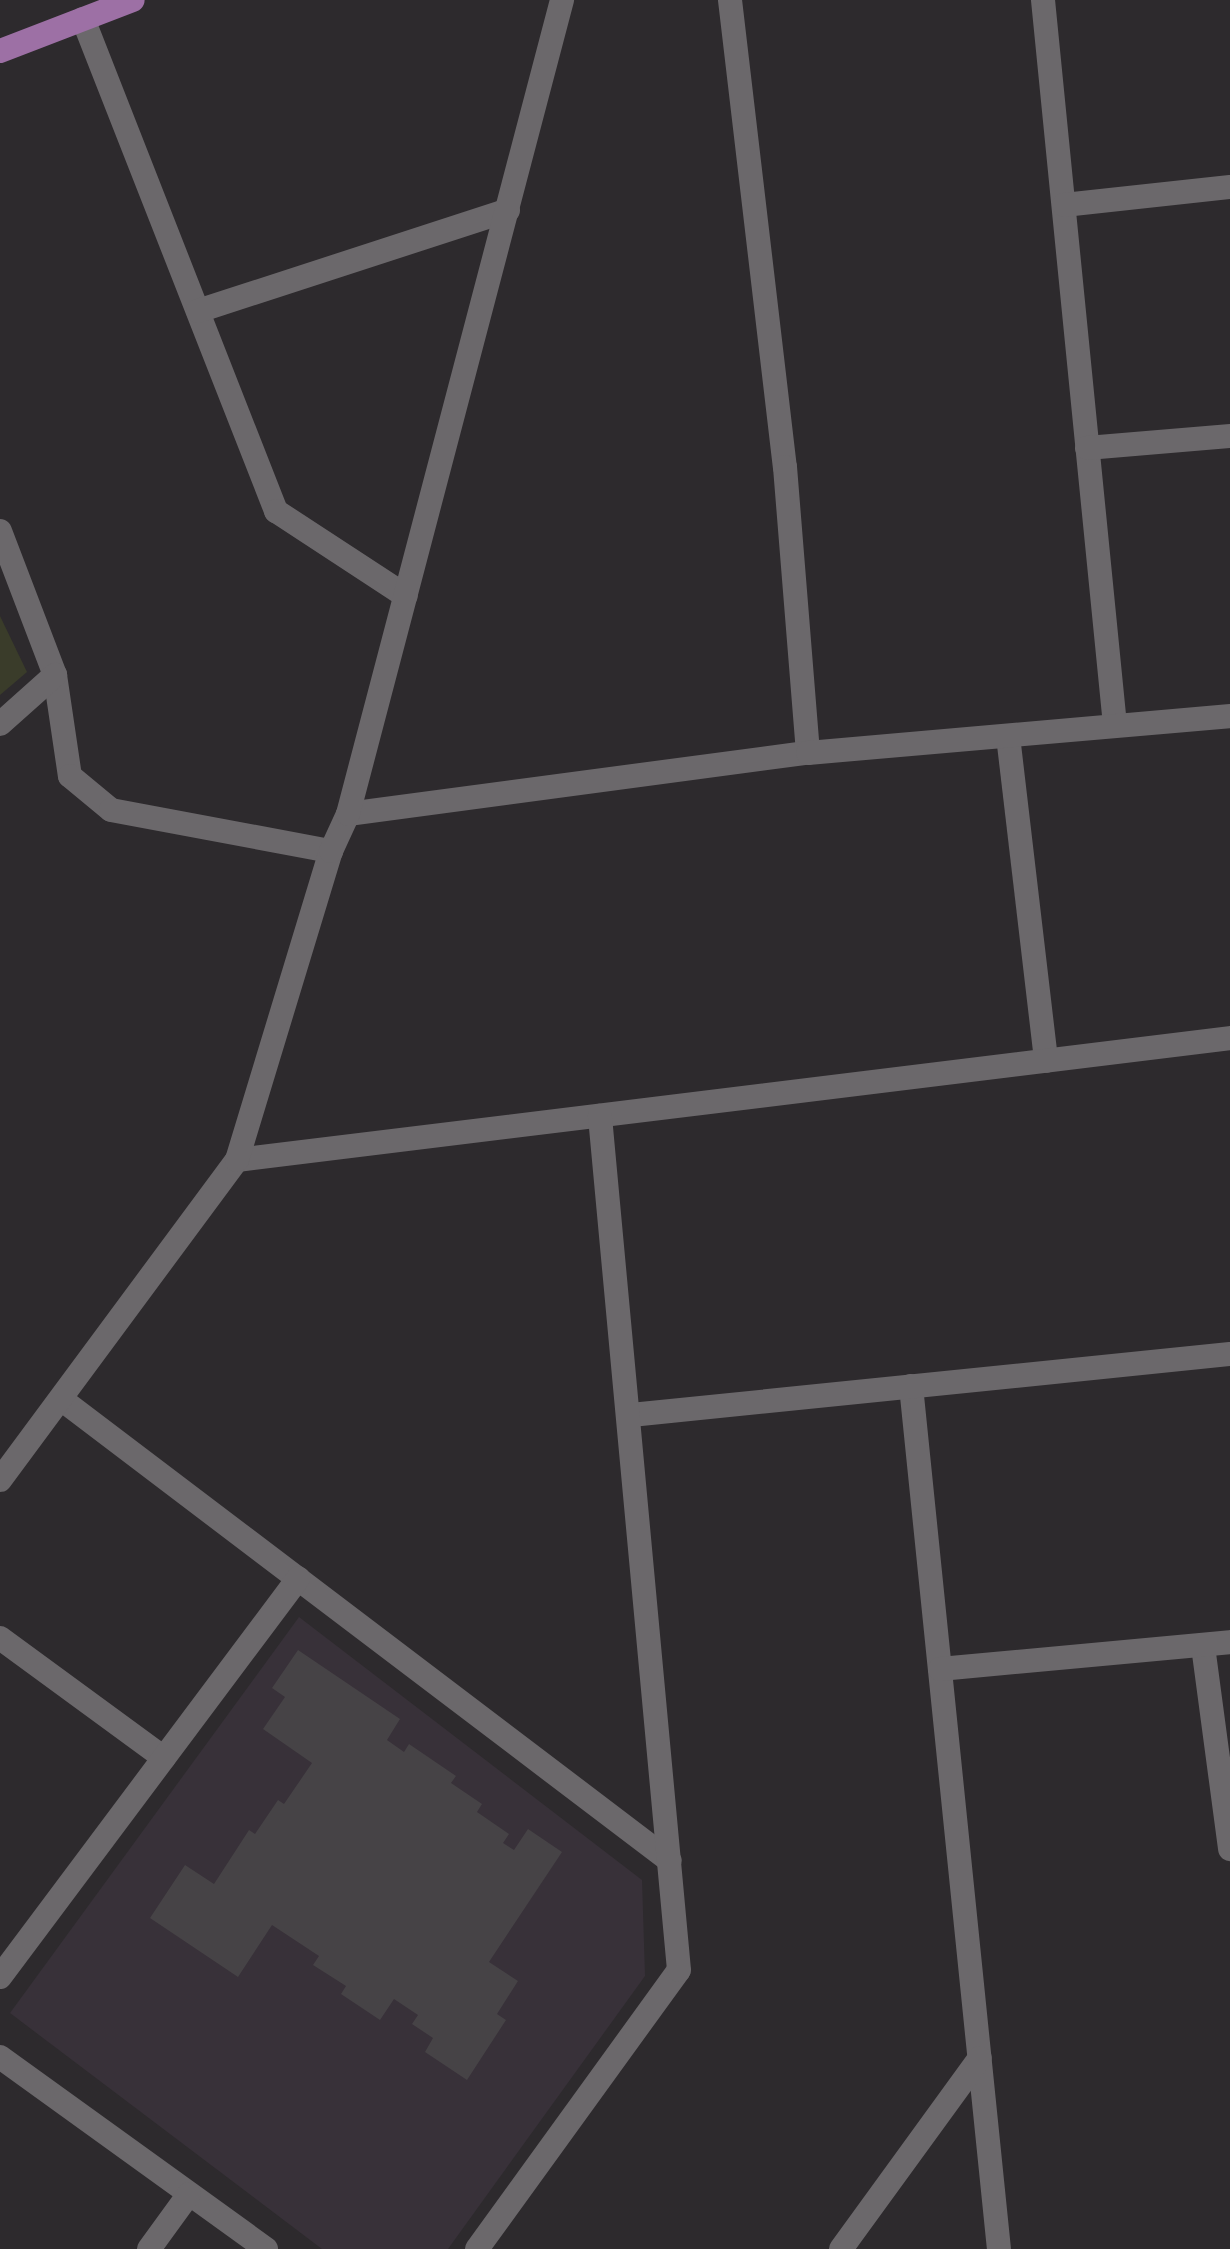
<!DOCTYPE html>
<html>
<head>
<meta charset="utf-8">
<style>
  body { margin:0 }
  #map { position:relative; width:1230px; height:2249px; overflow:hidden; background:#2d2a2d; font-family:"Asap Condensed",sans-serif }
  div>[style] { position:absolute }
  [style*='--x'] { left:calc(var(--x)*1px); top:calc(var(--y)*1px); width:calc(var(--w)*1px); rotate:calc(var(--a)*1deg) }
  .built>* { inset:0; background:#383139 }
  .green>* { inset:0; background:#3a3c2a }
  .building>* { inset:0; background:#464346 }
  .minor>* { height:24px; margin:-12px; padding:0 12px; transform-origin:12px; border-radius:12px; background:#6b686b }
  .major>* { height:24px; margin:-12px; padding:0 12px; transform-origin:12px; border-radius:12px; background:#9d70a5 }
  span { translate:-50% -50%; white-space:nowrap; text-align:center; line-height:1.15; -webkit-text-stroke:7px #2d2a2d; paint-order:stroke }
</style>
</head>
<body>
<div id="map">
  <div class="built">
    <i style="clip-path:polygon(299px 1617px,642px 1880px,645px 1976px,448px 2249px,322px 2249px,10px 2013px)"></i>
  </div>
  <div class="green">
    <i style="clip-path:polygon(0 616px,27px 672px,0 695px)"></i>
  </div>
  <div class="building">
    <i style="clip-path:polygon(298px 1650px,400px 1719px,387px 1740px,404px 1752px,409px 1744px,456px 1776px,451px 1783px,482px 1804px,477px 1812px,509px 1834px,503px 1843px,514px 1850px,528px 1829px,562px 1852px,489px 1962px,518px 1981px,497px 2014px,506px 2020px,467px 2080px,425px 2052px,433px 2038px,412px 2024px,418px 2015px,394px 1999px,380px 2020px,341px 1994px,346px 1986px,313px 1965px,319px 1956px,272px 1925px,238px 1977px,150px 1918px,185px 1865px,214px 1884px,249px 1830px,255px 1834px,278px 1800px,284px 1804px,312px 1763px,263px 1729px,285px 1697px,272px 1688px)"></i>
  </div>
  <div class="minor">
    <i style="--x:730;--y:0;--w:470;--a:83.3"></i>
    <i style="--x:785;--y:467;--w:287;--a:85.4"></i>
    <i style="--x:1043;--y:0;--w:729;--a:84.33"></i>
    <i style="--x:83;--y:19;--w:529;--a:68.58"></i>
    <i style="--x:276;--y:511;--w:155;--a:33.2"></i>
    <i style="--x:1064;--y:205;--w:167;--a:-6.2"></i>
    <i style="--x:198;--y:311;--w:326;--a:-18"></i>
    <i style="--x:1087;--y:448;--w:144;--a:-4.8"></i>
    <i style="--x:0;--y:531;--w:154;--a:69.1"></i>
    <i style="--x:55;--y:675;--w:102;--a:81.6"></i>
    <i style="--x:70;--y:776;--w:53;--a:39.7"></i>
    <i style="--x:111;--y:810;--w:224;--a:10.6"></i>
    <i style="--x:0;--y:724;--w:74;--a:-41.7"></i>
    <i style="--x:1008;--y:736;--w:327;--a:83.3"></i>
    <i style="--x:348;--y:814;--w:464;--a:-7.6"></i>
    <i style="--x:808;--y:753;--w:424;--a:-5"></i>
    <i style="--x:237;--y:1160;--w:1000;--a:-7"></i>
    <i style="--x:911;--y:1386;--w:867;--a:84.18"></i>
    <i style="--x:61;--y:1399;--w:764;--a:37.18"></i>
    <i style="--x:631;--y:1415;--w:602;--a:-5.81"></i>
    <i style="--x:0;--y:1480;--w:398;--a:-53.5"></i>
    <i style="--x:237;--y:1160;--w:323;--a:-73.1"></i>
    <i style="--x:331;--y:851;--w:41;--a:-65.3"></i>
    <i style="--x:348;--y:814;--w:842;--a:-75.27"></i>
    <i style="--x:0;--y:1638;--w:203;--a:36.2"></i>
    <i style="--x:1203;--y:1646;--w:205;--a:82.4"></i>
    <i style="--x:940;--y:1669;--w:291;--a:-5.3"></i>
    <i style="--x:0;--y:1977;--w:498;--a:-53.2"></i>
    <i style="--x:0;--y:2057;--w:328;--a:35.8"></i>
    <i style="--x:149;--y:2249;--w:68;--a:-54"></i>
    <i style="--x:477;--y:2249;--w:344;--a:-54.1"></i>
    <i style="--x:679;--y:1970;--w:858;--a:-95.29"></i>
    <i style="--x:841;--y:2249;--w:236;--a:-54"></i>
  </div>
  <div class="major">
    <i style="--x:0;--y:51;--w:142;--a:-21"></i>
  </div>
</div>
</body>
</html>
